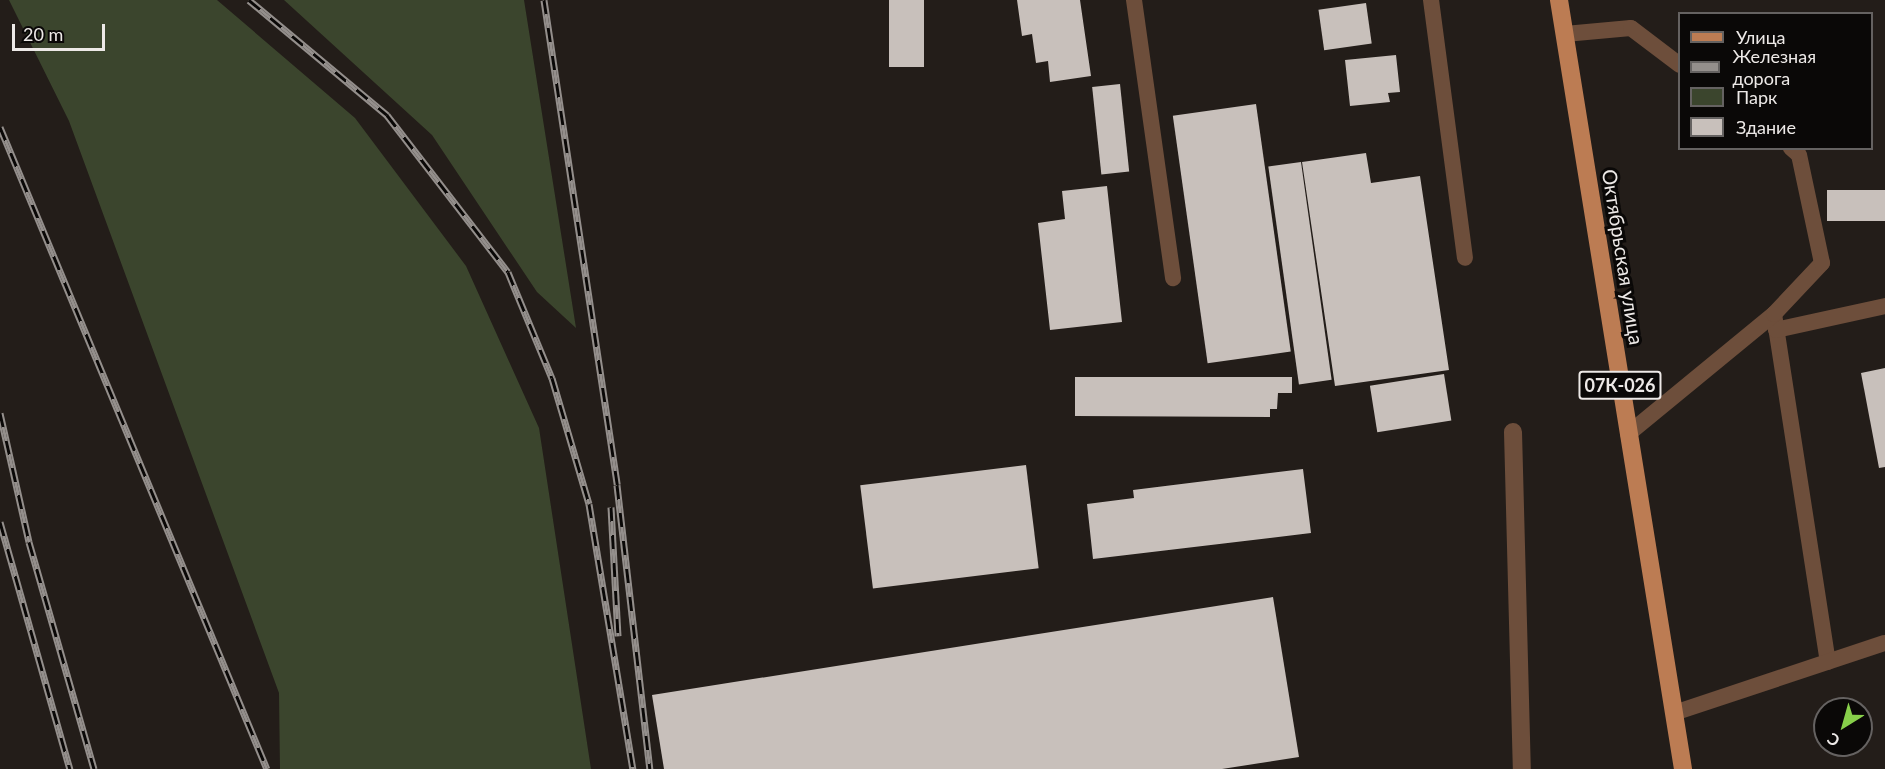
<!DOCTYPE html>
<html>
<head>
<meta charset="utf-8">
<style>
  body { margin:0 }
  #map { position:relative; width:1885px; height:769px; overflow:hidden; background:#231d19; font-family:Lato,sans-serif }
  div>[style] { position:absolute }
  [style*='--x'] { left:calc(var(--x)*1px); top:calc(var(--y)*1px); width:calc(var(--w)*1px); rotate:calc(var(--a)*1deg) }
  .green>* { inset:0; background:#3b452d }
  .building>* { inset:0; background:#c8c0bb; transform-origin:0 0 }
  .lane>* { height:16px; margin:-8px; padding:0 8px; transform-origin:8px; border-radius:8px; background:#6d4e3b }
  .street>* { height:18px; margin:-9px; padding:0 9px; transform-origin:9px; border-radius:9px; background:#6d4e3b }
  .primary>* { height:18px; margin:-9px; padding:0 9px; transform-origin:9px; border-radius:9px; background:#bc7c53 }
  .rail>* { height:7px; margin-top:-3.5px; transform-origin:0; background:repeating-linear-gradient(90deg,#0a0807 0 14px,#948f8c 0 28px); box-sizing:border-box; border-block:2px solid #948f8c }
  span { translate:-50% -50%; white-space:nowrap; text-align:center; line-height:1.15; -webkit-text-stroke:6px #0a0807; paint-order:stroke }
  .shield-label span { padding:2px 4px; background:#0a0807; border:2px solid; border-radius:4px; -webkit-text-stroke-width:0 }
  .shield-label { font-size:18px; color:#ede9e7; font-weight:700 }
  .street-label { font-size:20px; color:#ede9e7 }
  .legend { position:absolute; left:1678px; top:12px; width:195px; height:138px; box-sizing:border-box; background:#0a0807; border:2px solid #656261; margin:0; padding:8px 10px; list-style:none; font-size:18px; color:#ede9e7 }
  .legend li { display:flex; align-items:center; gap:12px; height:30px }
  .legend b { width:30px; border:2px solid #656261 }
  .north { position:absolute; left:1813px; top:697px; width:60px; height:60px; box-sizing:border-box; background:#0a0807; border:2px solid #656261; border-radius:50%; rotate:217deg; font-size:16px; font-weight:700; line-height:24px; text-align:center; color:#ede9e7 }
  .north::after { content:''; display:block; margin:auto; width:21px; height:27px; background:#87cf4a; clip-path:polygon(50% 0,100% 100%,50% 72%,0 100%) }
  .scale { position:absolute; left:12px; top:24px; width:93px; height:27px; box-sizing:border-box; border:3px solid #ede9e7; border-top:0; padding-left:8px; font-size:18px; line-height:21px; white-space:nowrap; color:#ede9e7; -webkit-text-stroke:4px #0a0807; paint-order:stroke }
</style>
</head>
<body>
<div id="map">
  <div class="green">
    <i style="clip-path:polygon(9px 0,217px 0,355px 118px,466px 266px,539px 428px,591px 769px,280px 769px,279px 693px,69px 121px)"></i>
    <i style="clip-path:polygon(284px 0,524px 0,576px 328px,537px 292px,432px 135px)"></i>
  </div>
  <div class="building">
    <i style="left:889px;top:0;width:35px;height:67px"></i>
    <i style="clip-path:polygon(1017px 0,1080px 0,1091px 76px,1050px 82px,1048px 61px,1036px 63px,1032px 34px,1022px 36px)"></i>
    <i style="left:1366px;top:3px;width:41px;height:48px;rotate:82deg"></i>
    <i style="clip-path:polygon(1396px 55px,1400px 92px,1388px 93px,1390px 102px,1350px 106px,1345px 60px)"></i>
    <i style="left:1120px;top:84px;width:88px;height:28px;rotate:84deg"></i>
    <i style="left:1256px;top:104px;width:250px;height:84px;rotate:82deg"></i>
    <i style="clip-path:polygon(1366px 153px,1371px 183px,1420px 176px,1449px 370px,1335px 386px,1302px 162px)"></i>
    <i style="left:1301px;top:162px;width:220px;height:33px;rotate:82deg"></i>
    <i style="clip-path:polygon(1107px 186px,1122px 322px,1050px 330px,1038px 223px,1065px 219px,1062px 191px)"></i>
    <i style="left:1885px;top:190px;width:31px;height:58px;rotate:90deg"></i>
    <i style="clip-path:polygon(1885px 368px,1885px 467px,1879px 468px,1861px 373px)"></i>
    <i style="left:1444px;top:374px;width:47px;height:75px;rotate:81deg"></i>
    <i style="clip-path:polygon(1075px 377px,1292px 377px,1292px 393px,1278px 393px,1277px 409px,1270px 409px,1270px 417px,1075px 416px)"></i>
    <i style="left:1026px;top:465px;width:104px;height:167px;rotate:83deg"></i>
    <i style="clip-path:polygon(1303px 469px,1311px 533px,1093px 559px,1087px 504px,1134px 498px,1133px 490px)"></i>
    <i style="clip-path:polygon(1273px 597px,1299px 757px,1222px 769px,664px 769px,652px 695px)"></i>
  </div>
  <div class="lane">
    <i style="--x:1134;--y:0;--w:281;--a:82"></i>
    <i style="--x:1431;--y:0;--w:260;--a:82.5"></i>
    <i style="--x:1565;--y:34;--w:66;--a:-5.2"></i>
    <i style="--x:1631;--y:28;--w:61;--a:37.1"></i>
    <i style="--x:1774;--y:314;--w:352;--a:81.2"></i>
    <i style="--x:1776;--y:330;--w:112;--a:-12.4"></i>
    <i style="--x:1628;--y:434;--w:189;--a:-39.4"></i>
    <i style="--x:1774;--y:314;--w:70;--a:-46.7"></i>
    <i style="--x:1822;--y:263;--w:110;--a:-102"></i>
    <i style="--x:1799;--y:155;--w:11;--a:-139"></i>
    <i style="--x:1674;--y:713;--w:222;--a:-18.4"></i>
  </div>
  <div class="street">
    <i style="--x:1513;--y:432;--w:337;--a:88.5"></i>
  </div>
  <div class="primary">
    <i style="--x:1559;--y:0;--w:779;--a:80.84"></i>
  </div>
  <div class="rail">
    <i style="--x:249;--y:0;--w:180;--a:39.8"></i>
    <i style="--x:387;--y:115;--w:198;--a:52.4"></i>
    <i style="--x:508;--y:272;--w:115;--a:67.5"></i>
    <i style="--x:552;--y:378;--w:131;--a:73.6"></i>
    <i style="--x:589;--y:504;--w:269;--a:80.6"></i>
    <i style="--x:544;--y:0;--w:490;--a:81.4"></i>
    <i style="--x:617;--y:485;--w:286;--a:83.4"></i>
    <i style="--x:0;--y:127;--w:695;--a:67.42"></i>
    <i style="--x:0;--y:413;--w:132;--a:77.3"></i>
    <i style="--x:29;--y:542;--w:236;--a:74"></i>
    <i style="--x:611;--y:507;--w:129;--a:86.9"></i>
    <i style="--x:0;--y:522;--w:257;--a:74.2"></i>
  </div>
  <div class="shield-label">
    <span style="left:1620px;top:385px">07К-026</span>
  </div>
  <div class="street-label">
    <span style="left:1623px;top:257px;rotate:81deg">Октябрьская улица</span>
  </div>
  <ul class="legend">
  <li><b style="height:8px;background:#bc7c53"></b>Улица</li>
  <li><b style="height:8px;background:#948f8c"></b>Железная дорога</li>
  <li><b style="height:16px;background:#3b452d"></b>Парк</li>
  <li><b style="height:16px;background:#c8c0bb"></b>Здание</li>
  </ul>
  <div class="north">С</div>
  <div class="scale">20 m</div>
</div>
</body>
</html>
